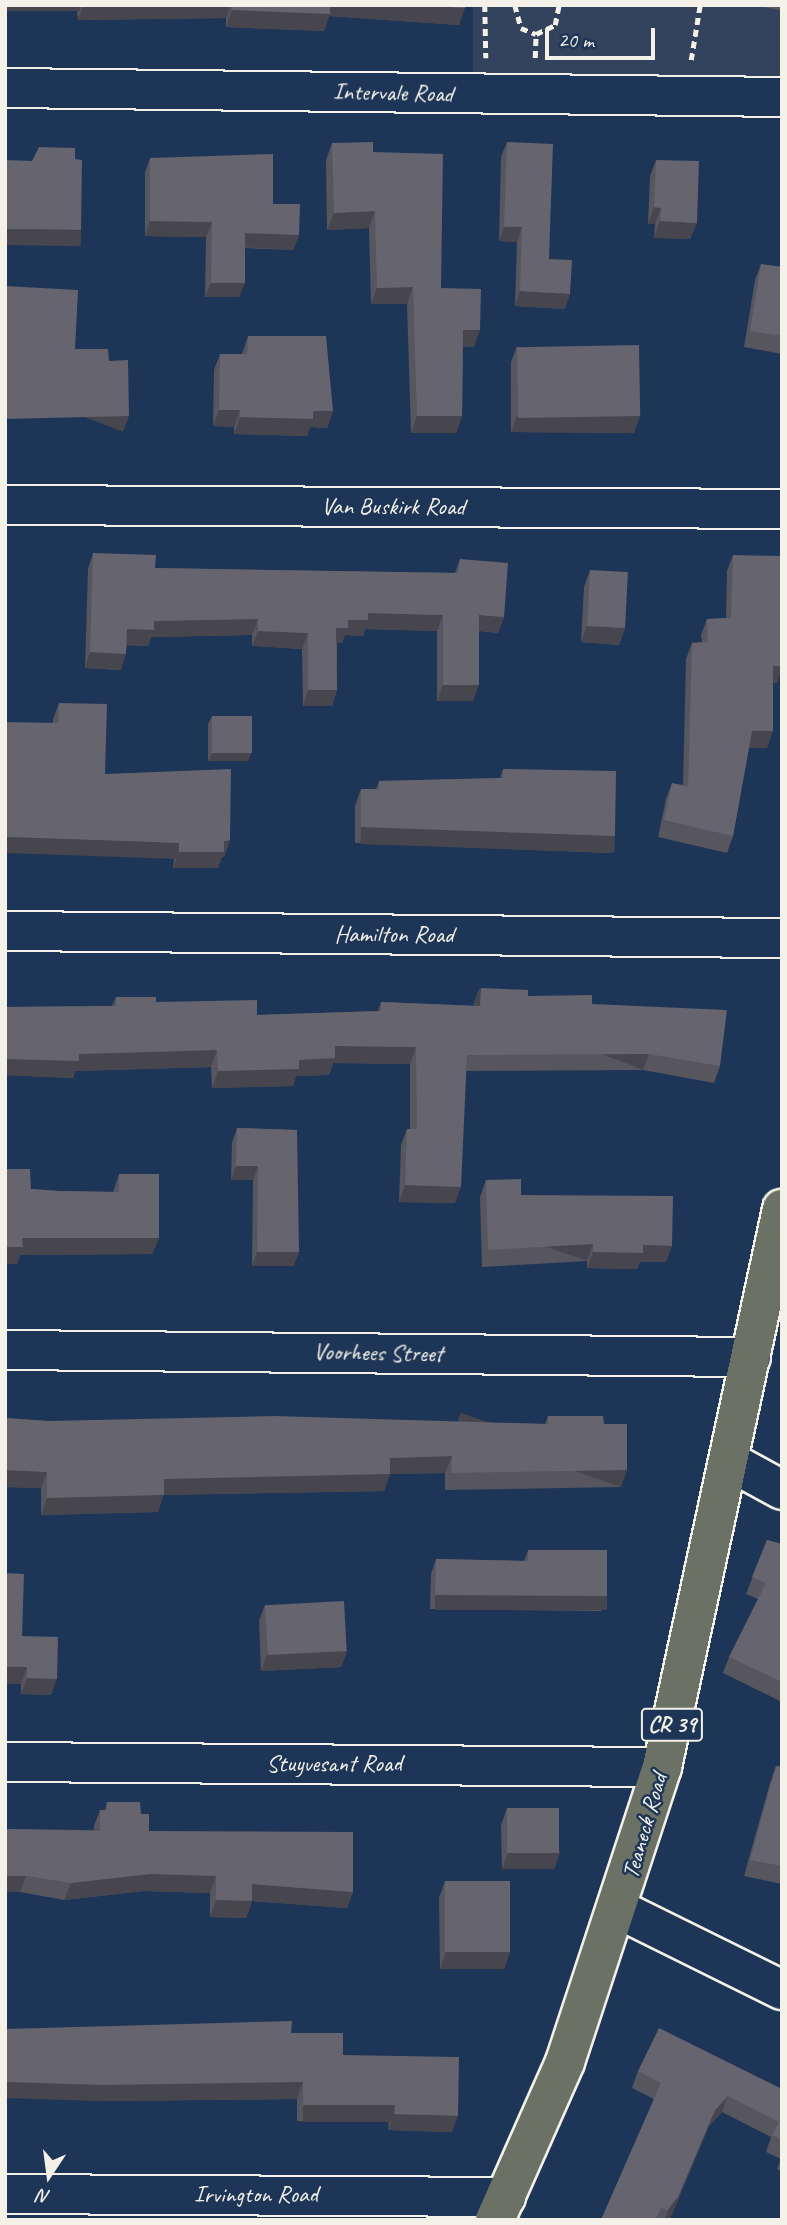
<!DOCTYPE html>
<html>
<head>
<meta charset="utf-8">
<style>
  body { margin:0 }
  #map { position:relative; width:787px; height:2225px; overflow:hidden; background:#1d3557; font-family:Caveat,sans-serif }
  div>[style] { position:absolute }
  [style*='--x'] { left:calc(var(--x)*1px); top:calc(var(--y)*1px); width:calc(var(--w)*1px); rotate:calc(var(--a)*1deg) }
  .built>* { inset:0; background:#33435e; transform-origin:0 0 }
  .path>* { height:4.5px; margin-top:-2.25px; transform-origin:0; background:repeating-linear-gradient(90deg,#f4f1e8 0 7px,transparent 0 12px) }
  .roads { filter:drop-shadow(2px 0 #f4f1e8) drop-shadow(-2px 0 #f4f1e8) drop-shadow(0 2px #f4f1e8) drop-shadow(0 -2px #f4f1e8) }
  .minor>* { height:38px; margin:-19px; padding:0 19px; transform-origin:19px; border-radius:19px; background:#1d3557 }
  .major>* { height:38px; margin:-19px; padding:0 19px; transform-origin:19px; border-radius:19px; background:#6b7165 }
  .wall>* { inset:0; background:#57565f }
  .shaded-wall>* { inset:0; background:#47464e; transform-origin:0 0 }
  .building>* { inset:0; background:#65646f; transform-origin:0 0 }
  span { translate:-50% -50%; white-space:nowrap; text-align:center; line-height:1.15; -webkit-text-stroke:5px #1d3557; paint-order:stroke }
  .shield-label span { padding:2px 5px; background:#1d3557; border:2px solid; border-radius:5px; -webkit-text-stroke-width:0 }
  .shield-label { font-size:23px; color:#f4f1e8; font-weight:700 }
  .street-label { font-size:24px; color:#f4f1e8 }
  .frame { position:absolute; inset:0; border:7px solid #f4f1e8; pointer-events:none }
  .north { position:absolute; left:14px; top:2141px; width:70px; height:70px; -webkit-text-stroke:5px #1d3557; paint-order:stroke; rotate:193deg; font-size:19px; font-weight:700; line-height:28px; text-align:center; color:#f4f1e8 }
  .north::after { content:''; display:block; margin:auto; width:24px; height:32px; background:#f4f1e8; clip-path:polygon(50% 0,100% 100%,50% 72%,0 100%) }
  .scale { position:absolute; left:545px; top:28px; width:110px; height:32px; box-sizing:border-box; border:4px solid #f4f1e8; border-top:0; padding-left:9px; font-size:21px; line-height:24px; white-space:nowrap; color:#f4f1e8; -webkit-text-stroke:5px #1d3557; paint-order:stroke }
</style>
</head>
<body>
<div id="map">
  <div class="built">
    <i style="left:473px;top:5px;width:309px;height:88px"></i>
  </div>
  <div class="path">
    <i style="--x:485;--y:5;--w:53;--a:88.9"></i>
    <i style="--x:515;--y:5;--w:24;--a:75"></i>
    <i style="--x:521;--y:28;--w:16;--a:22"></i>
    <i style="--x:536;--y:34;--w:21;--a:-25"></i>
    <i style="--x:555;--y:25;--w:20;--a:-79"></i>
    <i style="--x:535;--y:58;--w:24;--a:-88"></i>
    <i style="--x:691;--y:60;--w:56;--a:-80.7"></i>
  </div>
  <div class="roads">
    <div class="minor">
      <i style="--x:5;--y:88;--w:777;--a:0.66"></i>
      <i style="--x:5;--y:505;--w:777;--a:0.29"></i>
      <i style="--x:5;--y:931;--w:777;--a:0.52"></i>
      <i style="--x:5;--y:1350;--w:746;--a:0.54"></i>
      <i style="--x:729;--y:1461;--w:60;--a:28.7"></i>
      <i style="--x:5;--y:1762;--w:657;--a:0.44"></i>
      <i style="--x:620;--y:1910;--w:181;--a:26.3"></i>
      <i style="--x:5;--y:2194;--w:501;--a:0.34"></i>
    </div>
    <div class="major">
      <i style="--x:495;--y:2220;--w:173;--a:-66.1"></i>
      <i style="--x:565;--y:2062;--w:311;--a:-71.8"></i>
      <i style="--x:662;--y:1767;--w:571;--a:-77.86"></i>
    </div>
  </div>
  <div class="wall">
    <i style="clip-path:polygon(5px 5px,465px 5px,459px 25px,329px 16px,324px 31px,226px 27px,226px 18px,78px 20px,77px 11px,5px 11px)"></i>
    <i style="clip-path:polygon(755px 5px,782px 5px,782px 11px)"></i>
    <i style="clip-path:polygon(507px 142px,549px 259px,565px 309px,515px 306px,517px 242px,499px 241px,501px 157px)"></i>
    <i style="clip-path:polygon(332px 143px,373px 152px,441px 288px,474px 347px,463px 346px,462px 416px,456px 433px,411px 433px,407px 304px,371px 304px,369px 228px,327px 230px,326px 160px)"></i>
    <i style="clip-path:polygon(150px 158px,273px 204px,299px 235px,293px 250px,245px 248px,239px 297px,205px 297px,206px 237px,145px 236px,145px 172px)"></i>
    <i style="clip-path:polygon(656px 160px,697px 223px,690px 239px,654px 238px,655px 224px,648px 224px,650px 176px)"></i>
    <i style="clip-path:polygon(761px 264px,782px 267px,782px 354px,744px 347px,755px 280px)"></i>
    <i style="clip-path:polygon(248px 336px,333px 411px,327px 428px,310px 427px,307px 436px,234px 434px,234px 427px,213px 426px,214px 370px,220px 354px,242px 354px)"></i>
    <i style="clip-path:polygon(517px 346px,634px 433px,511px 432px,511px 362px)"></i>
    <i style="clip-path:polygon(93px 553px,155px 568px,455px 573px,460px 559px,504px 617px,498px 633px,479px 631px,473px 701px,437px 701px,437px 631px,365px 629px,363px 636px,345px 635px,342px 643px,337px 643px,337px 690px,332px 706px,303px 706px,302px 649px,252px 646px,252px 635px,151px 637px,148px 646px,127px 645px,121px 670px,85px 668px,88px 569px)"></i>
    <i style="clip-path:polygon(733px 555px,777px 683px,773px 683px,767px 748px,749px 748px,733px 836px,727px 853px,658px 837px,666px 799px,672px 783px,683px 785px,686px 659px,692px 643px,702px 642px,701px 635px,707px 619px,726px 618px,727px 571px)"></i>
    <i style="clip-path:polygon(590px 570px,625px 628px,619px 645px,581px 642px,584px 587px)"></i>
    <i style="clip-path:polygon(59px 703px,105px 774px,230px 840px,224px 857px,222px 857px,218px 868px,173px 868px,174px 859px,53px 723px,53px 719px)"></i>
    <i style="clip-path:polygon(212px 716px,251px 752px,248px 761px,208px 761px,208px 724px)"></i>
    <i style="clip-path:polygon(503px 769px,615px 836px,609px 853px,355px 843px,355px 806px,361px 789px,376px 789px,379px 781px,500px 778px)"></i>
    <i style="clip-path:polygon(481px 988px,528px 996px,592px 1004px,720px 1066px,714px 1083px,643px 1070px,466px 1071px,455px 1203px,399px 1202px,401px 1145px,407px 1129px,410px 1129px,410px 1064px,333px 1063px,329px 1075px,296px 1076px,293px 1086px,212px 1088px,211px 1067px,75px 1071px,73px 1078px,5px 1075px,5px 1007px,112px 1006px,116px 997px,257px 1015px,378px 1011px,381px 1002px,474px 1006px)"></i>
    <i style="clip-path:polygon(237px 1128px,297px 1130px,294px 1266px,252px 1266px,253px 1180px,231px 1180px,232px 1143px)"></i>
    <i style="clip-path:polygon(119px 1174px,159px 1238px,152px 1254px,20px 1255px,17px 1264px,31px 1189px,59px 1191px,113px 1192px)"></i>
    <i style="clip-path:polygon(486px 1180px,521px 1195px,666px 1262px,640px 1262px,637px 1269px,587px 1268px,587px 1261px,482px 1267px,480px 1197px)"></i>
    <i style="clip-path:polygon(548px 1416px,604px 1424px,621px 1487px,445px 1490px,445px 1473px,390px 1474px,384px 1491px,163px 1495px,158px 1512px,41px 1515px,41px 1488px,5px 1487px,5px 1418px,48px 1421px,545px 1424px)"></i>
    <i style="clip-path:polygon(767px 1540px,782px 1544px,782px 1702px,723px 1673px,729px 1657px,758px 1599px,746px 1594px)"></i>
    <i style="clip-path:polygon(528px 1550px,602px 1611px,430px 1609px,431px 1574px,436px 1559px,524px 1561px)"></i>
    <i style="clip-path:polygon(5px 1573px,22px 1636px,51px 1695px,21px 1694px,21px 1684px,5px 1684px)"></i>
    <i style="clip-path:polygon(265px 1605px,347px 1651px,341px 1667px,261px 1671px,259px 1621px)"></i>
    <i style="clip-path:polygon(776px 1766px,782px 1767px,782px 1884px,744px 1876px,770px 1783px)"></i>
    <i style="clip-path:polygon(107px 1802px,141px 1814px,149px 1831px,353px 1892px,347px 1908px,252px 1901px,246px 1918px,210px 1917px,210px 1893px,144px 1891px,64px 1900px,20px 1892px,5px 1892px,5px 1829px,94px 1830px,94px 1826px,100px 1810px,105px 1810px)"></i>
    <i style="clip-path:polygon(507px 1808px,560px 1852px,554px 1869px,502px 1869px,501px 1825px)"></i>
    <i style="clip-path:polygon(445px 1881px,510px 1952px,504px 1969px,440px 1969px,439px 1898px)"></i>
    <i style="clip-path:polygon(291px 2033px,343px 2055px,452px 2132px,388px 2130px,389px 2121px,297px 2121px,297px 2099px,97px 2101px)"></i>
    <i style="clip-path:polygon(638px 2071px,782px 2089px,782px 2172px,777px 2169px,781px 2159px,766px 2152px,771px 2137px,722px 2112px,709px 2126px,672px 2214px,668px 2220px,601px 2220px,654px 2099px,632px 2088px)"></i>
  </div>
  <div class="shaded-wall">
    <i style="left:5px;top:5px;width:75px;height:6px"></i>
    <i style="clip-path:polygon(83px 5px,231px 5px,226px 18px,78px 20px)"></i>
    <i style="clip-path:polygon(328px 5px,421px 5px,465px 8px,459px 25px,329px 16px,324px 31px,226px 27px,232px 10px)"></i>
    <i style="clip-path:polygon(654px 207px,661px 208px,655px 224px,648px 224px)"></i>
    <i style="clip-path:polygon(375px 211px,369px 228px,327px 230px,334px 213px)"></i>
    <i style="clip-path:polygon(150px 221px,212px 222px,206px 237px,145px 236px)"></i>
    <i style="clip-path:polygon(660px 221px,697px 223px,690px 239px,654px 238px)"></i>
    <i style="clip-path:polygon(504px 227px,522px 227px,517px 242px,499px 241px)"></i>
    <i style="left:5px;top:229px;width:76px;height:16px;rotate:1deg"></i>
    <i style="clip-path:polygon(245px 233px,299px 235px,293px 250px,240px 247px)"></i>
    <i style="clip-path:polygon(211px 283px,245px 283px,239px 297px,205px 297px)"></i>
    <i style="clip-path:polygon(413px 287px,407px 304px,371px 304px,377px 288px)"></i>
    <i style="clip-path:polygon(520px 291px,570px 294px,565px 309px,515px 306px)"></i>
    <i style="clip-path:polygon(463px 330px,480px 330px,474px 347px,457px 346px)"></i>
    <i style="clip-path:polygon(219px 410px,240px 410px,234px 427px,213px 426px)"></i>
    <i style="clip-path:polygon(313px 411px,333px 411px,327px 428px,310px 427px,307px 436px,234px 434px,240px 417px)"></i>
    <i style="left:129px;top:416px;width:17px;height:124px;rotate:111deg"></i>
    <i style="clip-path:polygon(417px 416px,462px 416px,456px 433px,411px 433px)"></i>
    <i style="clip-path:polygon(517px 416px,640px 416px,634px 433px,511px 432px)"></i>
    <i style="clip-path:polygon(368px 613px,443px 615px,437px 631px,365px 629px,363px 636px,345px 635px,342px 643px,331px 643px,336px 628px,348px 620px)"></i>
    <i style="clip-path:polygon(479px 615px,504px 617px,498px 633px,473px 630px)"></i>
    <i style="clip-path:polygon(258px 619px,252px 635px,151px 637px,148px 646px,122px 645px,127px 629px,154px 621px)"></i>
    <i style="clip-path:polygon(587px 626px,625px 628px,619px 645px,581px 642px)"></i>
    <i style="clip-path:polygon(258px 631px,308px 633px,302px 649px,252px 646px)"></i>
    <i style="clip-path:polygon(90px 652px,126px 654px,121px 670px,85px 668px)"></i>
    <i style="clip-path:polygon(773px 666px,782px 666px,782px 669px,777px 683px,767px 683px)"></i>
    <i style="clip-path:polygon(443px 685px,479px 685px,473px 701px,437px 701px)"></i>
    <i style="clip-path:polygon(308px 690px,337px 690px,332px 706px,303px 706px)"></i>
    <i style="clip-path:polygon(752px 731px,773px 731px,767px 748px,746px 748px)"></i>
    <i style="clip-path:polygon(251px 752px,248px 761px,208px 761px,212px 753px)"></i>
    <i style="left:361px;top:827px;width:254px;height:17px;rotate:2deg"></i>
    <i style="left:5px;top:837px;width:174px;height:16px;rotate:2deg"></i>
    <i style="clip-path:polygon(230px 840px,224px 857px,222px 857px,218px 868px,173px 868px,179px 852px,224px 841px)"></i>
    <i style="clip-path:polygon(335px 1046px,416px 1047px,410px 1064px,333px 1063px,329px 1075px,296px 1076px,293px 1086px,212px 1088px,218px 1071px,299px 1060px)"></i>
    <i style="clip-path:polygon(217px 1050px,211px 1067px,75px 1071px,73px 1078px,5px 1075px,5px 1059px,79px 1054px)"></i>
    <i style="left:649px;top:1054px;width:17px;height:182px;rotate:111deg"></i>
    <i style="clip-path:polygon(236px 1166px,258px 1166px,253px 1180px,231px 1180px)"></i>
    <i style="clip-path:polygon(405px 1185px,461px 1187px,455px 1203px,399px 1202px)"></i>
    <i style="clip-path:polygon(22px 1238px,159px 1238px,152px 1254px,20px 1255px,17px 1264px,5px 1264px,5px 1247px)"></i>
    <i style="left:593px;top:1244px;width:18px;height:105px;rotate:109deg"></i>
    <i style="clip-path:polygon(643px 1245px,672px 1246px,666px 1262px,640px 1262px,637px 1269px,587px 1268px,593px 1252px)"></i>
    <i style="clip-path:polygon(257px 1252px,299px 1252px,294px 1266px,252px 1266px)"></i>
    <i style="clip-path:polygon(452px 1456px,445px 1473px,390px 1474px,384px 1491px,163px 1495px,158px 1512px,41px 1515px,47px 1498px,164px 1479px,390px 1458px)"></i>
    <i style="clip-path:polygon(5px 1470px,47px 1472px,41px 1488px,5px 1487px)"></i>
    <i style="left:627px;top:1470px;width:18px;height:176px;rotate:109deg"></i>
    <i style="left:435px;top:1595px;width:172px;height:15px"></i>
    <i style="clip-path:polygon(347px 1651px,341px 1667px,261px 1671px,267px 1654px)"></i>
    <i style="clip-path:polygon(5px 1667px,27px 1667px,21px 1684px,5px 1684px)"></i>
    <i style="clip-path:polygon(27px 1678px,57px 1679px,51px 1695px,21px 1694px)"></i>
    <i style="clip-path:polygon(560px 1852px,554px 1869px,502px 1869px,508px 1853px)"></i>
    <i style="clip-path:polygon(150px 1874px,216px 1876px,210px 1893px,144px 1891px,64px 1900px,71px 1883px)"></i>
    <i style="clip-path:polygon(5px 1876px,26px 1876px,20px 1892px,5px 1892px)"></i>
    <i style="clip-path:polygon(252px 1884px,353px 1892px,347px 1908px,252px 1901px,246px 1918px,210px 1917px,216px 1900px)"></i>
    <i style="clip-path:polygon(446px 1952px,510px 1952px,504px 1969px,440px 1969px)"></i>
    <i style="clip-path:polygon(5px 2082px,303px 2082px,297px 2099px,97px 2101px,5px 2098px)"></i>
    <i style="clip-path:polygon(728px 2096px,722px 2112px,709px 2126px,672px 2214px,668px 2220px,664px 2220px,715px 2110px)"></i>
    <i style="left:303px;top:2105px;width:92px;height:17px"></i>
    <i style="clip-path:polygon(394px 2114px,458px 2116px,452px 2132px,388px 2130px)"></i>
  </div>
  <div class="building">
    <i style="clip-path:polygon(232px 5px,330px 5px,330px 14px,232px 10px)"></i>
    <i style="clip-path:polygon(421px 5px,465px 5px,465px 8px)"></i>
    <i style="clip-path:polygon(373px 142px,373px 152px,443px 154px,441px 288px,481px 289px,480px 330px,463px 330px,462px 416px,417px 416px,413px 287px,377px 288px,375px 211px,334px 213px,332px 143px)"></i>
    <i style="clip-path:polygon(507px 142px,553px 144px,549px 259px,572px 260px,570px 294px,520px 291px,522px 227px,504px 227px)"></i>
    <i style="clip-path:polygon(39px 147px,75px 148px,75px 159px,82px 160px,81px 230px,5px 229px,5px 160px,32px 161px)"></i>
    <i style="clip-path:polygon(273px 154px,273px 204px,300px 204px,299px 235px,245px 233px,245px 283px,211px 283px,212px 222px,150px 221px,150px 158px)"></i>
    <i style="clip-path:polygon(656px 160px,699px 161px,697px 223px,660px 221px,661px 208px,654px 207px)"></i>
    <i style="clip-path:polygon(761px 264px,782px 267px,782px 336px,750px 331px)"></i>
    <i style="clip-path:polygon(5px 286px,78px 290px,75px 349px,108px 349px,109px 361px,128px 360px,129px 416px,5px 419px)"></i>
    <i style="clip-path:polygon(248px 336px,326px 336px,333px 411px,313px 411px,313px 419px,240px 417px,240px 410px,219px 410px,220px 354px,247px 354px)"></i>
    <i style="left:639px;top:345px;width:71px;height:122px;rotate:89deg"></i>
    <i style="clip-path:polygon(93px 553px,156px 555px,155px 568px,458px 573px,460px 559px,508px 563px,504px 617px,479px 615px,479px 685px,443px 685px,443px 615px,368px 613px,368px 620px,348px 620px,348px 628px,336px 628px,337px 690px,308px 690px,308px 633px,258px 631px,258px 619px,154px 621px,154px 630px,127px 629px,126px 654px,90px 652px)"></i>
    <i style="clip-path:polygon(733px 555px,782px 556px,782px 602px,781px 602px,782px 666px,773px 666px,773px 731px,752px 731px,733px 836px,664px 820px,672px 783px,688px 787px,692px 643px,708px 642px,707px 619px,731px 618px)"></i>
    <i style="left:590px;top:570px;width:38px;height:56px;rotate:3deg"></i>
    <i style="clip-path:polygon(59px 703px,107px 704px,105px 774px,231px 769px,230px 840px,224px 841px,224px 852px,179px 852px,179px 843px,5px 837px,5px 722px,58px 723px)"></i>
    <i style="left:212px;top:716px;width:40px;height:37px"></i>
    <i style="clip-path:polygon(503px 769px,616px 771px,615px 836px,361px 827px,361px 789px,379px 789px,379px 781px,503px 778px)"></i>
    <i style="clip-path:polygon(481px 988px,528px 990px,528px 996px,592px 995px,592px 1004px,727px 1010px,720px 1066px,649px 1054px,467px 1055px,461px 1187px,405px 1185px,407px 1129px,417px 1129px,416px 1047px,335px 1046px,335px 1058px,299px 1060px,299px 1069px,218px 1071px,217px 1050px,79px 1054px,79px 1061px,5px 1059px,5px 1007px,116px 1006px,116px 997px,156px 997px,156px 1002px,257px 1000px,257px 1015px,381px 1011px,381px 1002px,480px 1006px)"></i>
    <i style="clip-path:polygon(237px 1128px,297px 1130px,299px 1252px,257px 1252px,258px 1166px,236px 1166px)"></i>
    <i style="clip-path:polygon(5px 1169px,30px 1169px,31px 1189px,59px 1191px,119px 1192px,119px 1174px,159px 1174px,159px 1238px,22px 1238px,23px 1247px,5px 1247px)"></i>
    <i style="clip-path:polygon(521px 1179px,521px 1195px,673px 1196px,672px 1246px,643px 1245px,643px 1253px,593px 1252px,593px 1244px,488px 1250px,486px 1180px)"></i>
    <i style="clip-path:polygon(274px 1416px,548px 1424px,548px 1416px,603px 1416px,604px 1424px,627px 1424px,627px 1470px,451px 1473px,452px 1456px,390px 1458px,390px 1474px,164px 1479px,164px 1495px,47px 1498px,47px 1472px,5px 1470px,5px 1418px,48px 1421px)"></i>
    <i style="clip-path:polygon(767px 1540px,782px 1544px,782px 1682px,729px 1657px,766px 1583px,752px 1577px)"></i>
    <i style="clip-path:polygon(528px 1550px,607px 1550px,607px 1596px,435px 1595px,436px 1559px,528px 1561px)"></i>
    <i style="clip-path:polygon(5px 1573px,24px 1574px,22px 1636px,58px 1637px,57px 1679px,27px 1678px,27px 1667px,5px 1667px)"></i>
    <i style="left:344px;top:1601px;width:50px;height:79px;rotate:87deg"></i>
    <i style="clip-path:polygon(776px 1766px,782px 1767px,782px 1866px,750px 1860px)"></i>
    <i style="clip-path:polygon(107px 1802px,140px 1802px,141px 1814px,149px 1814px,149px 1831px,353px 1832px,353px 1892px,252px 1884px,252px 1901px,216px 1900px,216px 1876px,150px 1874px,71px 1883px,26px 1876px,5px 1876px,5px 1829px,100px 1831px,100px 1810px,107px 1810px)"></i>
    <i style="left:507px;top:1808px;width:52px;height:45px"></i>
    <i style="left:445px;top:1881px;width:65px;height:71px"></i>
    <i style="clip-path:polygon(292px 2021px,291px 2033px,343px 2033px,343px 2055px,459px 2057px,458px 2116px,394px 2114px,395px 2105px,303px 2105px,303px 2082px,103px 2085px,5px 2082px,5px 2029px)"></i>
    <i style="clip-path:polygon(659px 2028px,782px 2089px,782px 2140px,772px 2135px,779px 2122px,728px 2096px,715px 2110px,678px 2197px,667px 2210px,661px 2208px,655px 2220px,601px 2220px,661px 2083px,638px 2071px)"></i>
  </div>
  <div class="shield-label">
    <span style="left:672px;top:1725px">CR 39</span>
  </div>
  <div class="street-label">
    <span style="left:393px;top:93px;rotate:1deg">Intervale Road</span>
    <span style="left:393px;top:507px">Van Buskirk Road</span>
    <span style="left:394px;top:935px">Hamilton Road</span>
    <span style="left:378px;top:1353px;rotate:1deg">Voorhees Street</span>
    <span style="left:334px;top:1764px">Stuyvesant Road</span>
    <span style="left:645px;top:1826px;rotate:-74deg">Teaneck Road</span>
    <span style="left:256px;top:2195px">Irvington Road</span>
  </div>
  <div class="frame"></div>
  <div class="north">N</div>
  <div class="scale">20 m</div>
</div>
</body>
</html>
